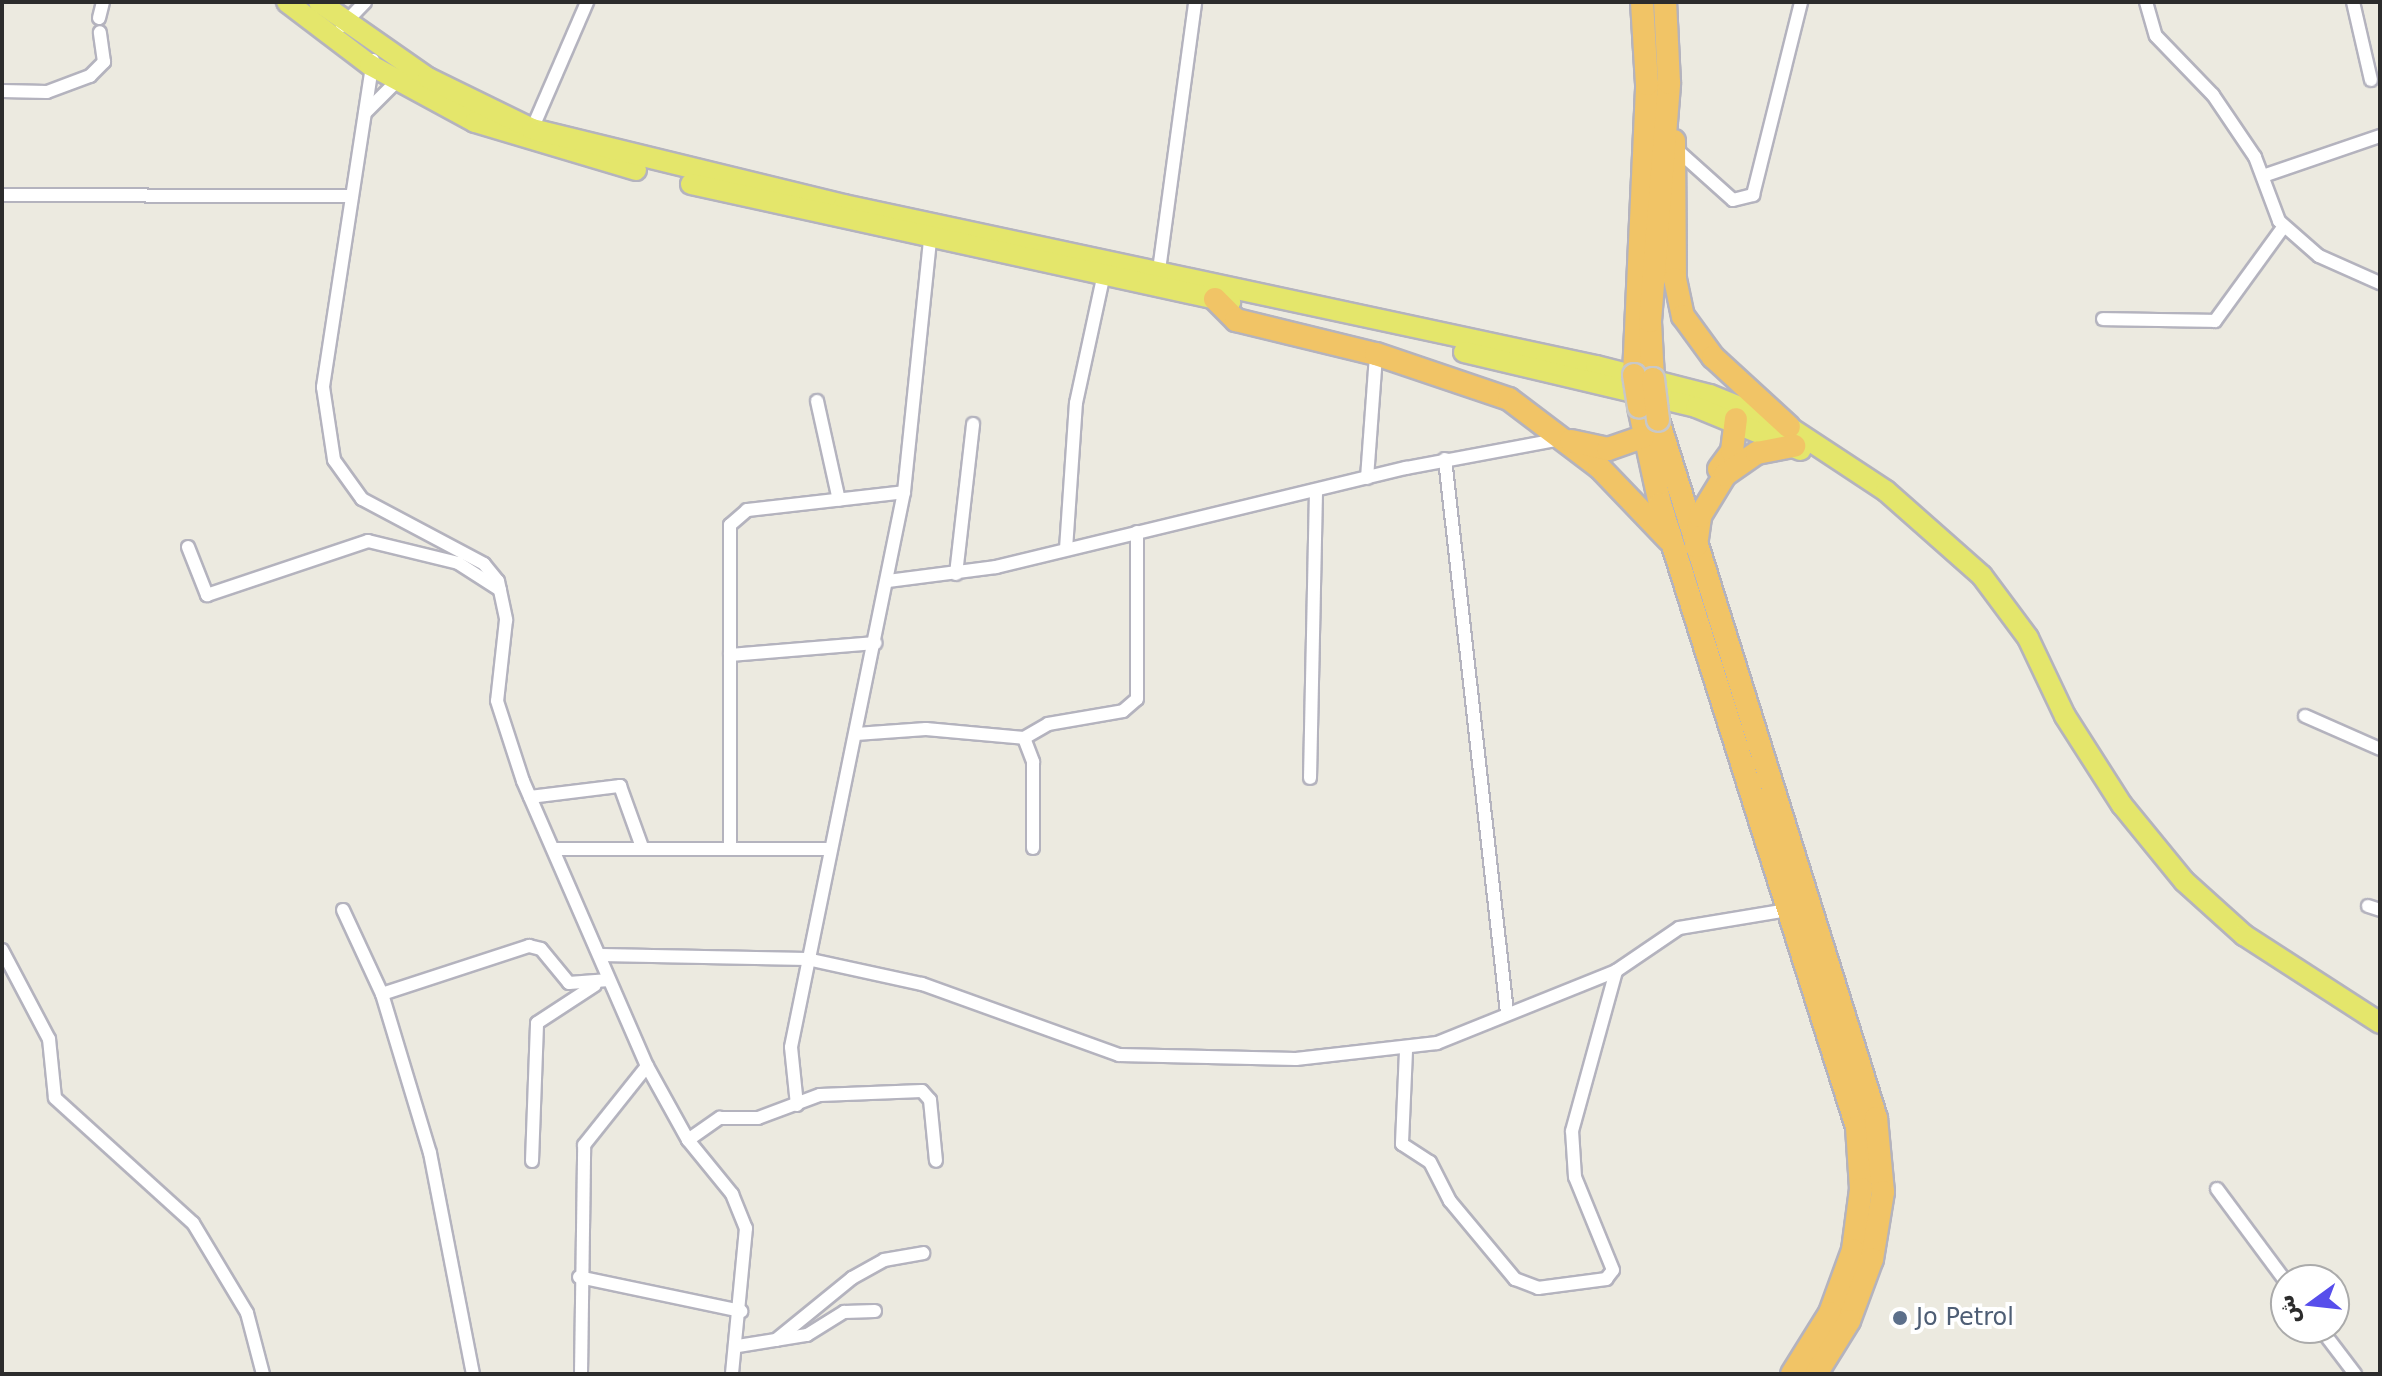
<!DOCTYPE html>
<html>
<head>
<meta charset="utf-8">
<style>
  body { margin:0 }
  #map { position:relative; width:2382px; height:1376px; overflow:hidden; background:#eceae0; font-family:"DejaVu Sans",Cairo,sans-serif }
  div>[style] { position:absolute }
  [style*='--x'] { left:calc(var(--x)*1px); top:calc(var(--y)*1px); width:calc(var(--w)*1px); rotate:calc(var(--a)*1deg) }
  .roads { filter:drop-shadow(2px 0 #b4b3be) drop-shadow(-2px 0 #b4b3be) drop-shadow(0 2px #b4b3be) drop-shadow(0 -2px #b4b3be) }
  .street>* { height:12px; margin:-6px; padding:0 6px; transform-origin:6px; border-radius:6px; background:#fff }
  .primary>* { height:20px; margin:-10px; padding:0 10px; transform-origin:10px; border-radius:10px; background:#e4e66b }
  .highway>* { height:22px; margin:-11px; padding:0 11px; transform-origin:11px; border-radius:11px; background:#f1c466 }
  .bridges { filter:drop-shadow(2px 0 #c8c8c8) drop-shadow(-2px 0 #c8c8c8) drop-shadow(0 2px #c8c8c8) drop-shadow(0 -2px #c8c8c8) }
  .highway-bridge>* { height:22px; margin:-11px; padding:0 11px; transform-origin:11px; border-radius:11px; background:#f1c466 }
  .dots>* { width:22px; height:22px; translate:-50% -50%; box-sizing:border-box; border:4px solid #fff; border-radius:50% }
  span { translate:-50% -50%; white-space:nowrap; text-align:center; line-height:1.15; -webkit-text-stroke:8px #fff; paint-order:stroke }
  .service-label { font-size:24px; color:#4e5e75 }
  .left { translate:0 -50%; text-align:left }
  .frame { position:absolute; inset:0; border:4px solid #2c2c2c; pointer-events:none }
  .north { position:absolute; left:2270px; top:1264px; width:80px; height:80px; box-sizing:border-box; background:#fff; border:2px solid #ababab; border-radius:50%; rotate:255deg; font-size:22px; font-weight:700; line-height:32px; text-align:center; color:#2c2c2c }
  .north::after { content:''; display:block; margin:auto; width:28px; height:36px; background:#574eeb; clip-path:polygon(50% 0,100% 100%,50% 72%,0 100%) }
</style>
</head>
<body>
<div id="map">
  <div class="roads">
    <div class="street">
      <i style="--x:2146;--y:2;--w:35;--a:74"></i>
      <i style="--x:2156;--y:36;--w:82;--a:46"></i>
      <i style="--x:2213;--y:95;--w:75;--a:55.9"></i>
      <i style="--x:2255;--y:157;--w:68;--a:69.4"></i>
      <i style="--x:2279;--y:221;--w:53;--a:41.2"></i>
      <i style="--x:2319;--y:256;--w:67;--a:23.9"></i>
      <i style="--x:2353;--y:2;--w:80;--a:77"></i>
      <i style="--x:99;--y:18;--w:16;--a:-76"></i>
      <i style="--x:342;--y:26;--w:33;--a:-46"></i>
      <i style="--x:373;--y:60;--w:331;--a:98.7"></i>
      <i style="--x:323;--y:387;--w:74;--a:81.4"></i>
      <i style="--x:334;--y:460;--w:48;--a:54.3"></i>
      <i style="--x:362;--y:499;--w:138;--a:28"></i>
      <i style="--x:484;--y:564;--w:22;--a:51"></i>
      <i style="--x:498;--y:581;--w:40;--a:78"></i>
      <i style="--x:506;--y:620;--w:81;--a:96.3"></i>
      <i style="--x:497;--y:701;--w:84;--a:72"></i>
      <i style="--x:523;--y:781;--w:311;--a:66.5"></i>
      <i style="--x:647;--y:1066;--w:85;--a:61"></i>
      <i style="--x:688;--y:1140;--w:70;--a:50.8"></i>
      <i style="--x:732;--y:1194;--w:37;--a:68"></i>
      <i style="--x:746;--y:1228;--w:147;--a:95.5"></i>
      <i style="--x:2;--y:91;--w:45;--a:1.3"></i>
      <i style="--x:47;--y:92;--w:46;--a:-20.4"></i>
      <i style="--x:90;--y:76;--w:20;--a:-45"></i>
      <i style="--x:104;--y:62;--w:30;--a:-98"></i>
      <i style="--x:365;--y:113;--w:47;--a:-45"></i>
      <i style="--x:530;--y:134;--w:144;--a:-66.6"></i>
      <i style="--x:1676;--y:149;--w:76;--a:41.8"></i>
      <i style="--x:1733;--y:200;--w:21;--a:-14"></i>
      <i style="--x:1753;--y:195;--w:199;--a:-76"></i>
      <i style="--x:2263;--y:176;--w:124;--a:-18.9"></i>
      <i style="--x:2;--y:195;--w:350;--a:0.2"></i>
      <i style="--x:1159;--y:270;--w:270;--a:-82.3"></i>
      <i style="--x:2103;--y:319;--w:112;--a:1"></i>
      <i style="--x:2215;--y:321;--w:117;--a:-54"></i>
      <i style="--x:817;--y:401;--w:101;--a:77.5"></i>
      <i style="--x:1445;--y:459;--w:557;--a:83.61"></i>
      <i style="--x:1367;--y:478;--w:124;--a:-85.8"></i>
      <i style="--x:188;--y:547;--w:52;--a:68.4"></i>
      <i style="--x:207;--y:595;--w:170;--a:-18.5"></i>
      <i style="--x:368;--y:541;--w:93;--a:13.7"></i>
      <i style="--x:458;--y:563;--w:50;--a:32.7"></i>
      <i style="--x:1066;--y:549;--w:146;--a:-86.1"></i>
      <i style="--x:1076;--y:403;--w:128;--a:-77.8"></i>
      <i style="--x:956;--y:574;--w:151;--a:-83.5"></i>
      <i style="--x:888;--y:581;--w:109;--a:-7.4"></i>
      <i style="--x:996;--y:567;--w:422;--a:-13.6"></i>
      <i style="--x:1406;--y:468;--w:158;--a:-10.6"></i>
      <i style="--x:730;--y:655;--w:146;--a:-4.7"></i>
      <i style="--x:2305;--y:716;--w:82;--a:23.7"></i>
      <i style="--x:856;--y:734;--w:70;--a:-4.1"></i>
      <i style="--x:926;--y:729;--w:98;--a:5.2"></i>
      <i style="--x:1024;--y:738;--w:26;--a:69"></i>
      <i style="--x:1033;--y:762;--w:86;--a:90"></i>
      <i style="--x:1024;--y:738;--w:28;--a:-30"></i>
      <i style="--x:1048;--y:724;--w:76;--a:-9.8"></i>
      <i style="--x:1123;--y:711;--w:18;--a:-41"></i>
      <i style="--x:1137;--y:699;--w:167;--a:-90"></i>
      <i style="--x:1310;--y:778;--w:287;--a:-88.8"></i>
      <i style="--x:530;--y:797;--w:91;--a:-7"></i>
      <i style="--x:620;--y:786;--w:65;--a:70.2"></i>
      <i style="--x:730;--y:846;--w:321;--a:-90"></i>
      <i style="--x:730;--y:525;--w:23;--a:-41"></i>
      <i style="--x:747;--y:510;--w:158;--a:-6.5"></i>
      <i style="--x:554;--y:849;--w:276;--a:0"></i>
      <i style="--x:2368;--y:906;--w:13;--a:18"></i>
      <i style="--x:343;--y:910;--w:93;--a:65.1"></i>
      <i style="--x:382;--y:994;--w:166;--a:73.2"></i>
      <i style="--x:430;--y:1153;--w:225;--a:79"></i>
      <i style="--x:2;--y:950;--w:101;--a:62.2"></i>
      <i style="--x:49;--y:1039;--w:59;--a:84.2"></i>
      <i style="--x:55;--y:1098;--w:186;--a:42.2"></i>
      <i style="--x:193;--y:1223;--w:105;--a:59"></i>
      <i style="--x:247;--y:1313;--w:63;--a:75.3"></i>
      <i style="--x:601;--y:955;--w:206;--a:1.1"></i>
      <i style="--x:807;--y:959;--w:118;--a:12.3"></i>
      <i style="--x:922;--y:984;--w:209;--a:19.8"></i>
      <i style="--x:1119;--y:1055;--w:177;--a:1.3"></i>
      <i style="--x:1296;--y:1059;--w:142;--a:-6.5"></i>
      <i style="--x:1437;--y:1043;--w:193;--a:-21.9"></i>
      <i style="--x:1616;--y:971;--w:76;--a:-34.3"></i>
      <i style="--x:1679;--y:928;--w:110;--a:-9.4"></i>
      <i style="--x:382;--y:994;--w:155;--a:-18.1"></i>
      <i style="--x:529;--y:946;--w:12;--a:14"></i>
      <i style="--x:541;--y:949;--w:44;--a:50.5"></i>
      <i style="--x:569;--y:983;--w:40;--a:-4.3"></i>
      <i style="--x:1406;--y:1051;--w:93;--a:92.5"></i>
      <i style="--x:1402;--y:1144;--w:33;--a:33"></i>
      <i style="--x:1430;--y:1162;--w:44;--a:62.9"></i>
      <i style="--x:1450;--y:1201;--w:102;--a:50.2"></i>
      <i style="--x:1515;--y:1279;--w:25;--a:21"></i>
      <i style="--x:1538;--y:1288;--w:69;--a:-7.5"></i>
      <i style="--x:1606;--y:1279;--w:11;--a:-52"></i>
      <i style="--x:1613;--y:1270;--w:100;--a:-112.2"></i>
      <i style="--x:1575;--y:1177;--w:46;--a:-93.7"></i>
      <i style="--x:1572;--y:1131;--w:166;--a:-74.6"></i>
      <i style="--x:797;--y:1105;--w:58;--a:-95.9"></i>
      <i style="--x:791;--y:1047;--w:566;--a:-78.49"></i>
      <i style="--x:904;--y:492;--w:263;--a:-84.1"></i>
      <i style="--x:688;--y:1140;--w:39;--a:-35"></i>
      <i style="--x:720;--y:1118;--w:38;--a:0"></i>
      <i style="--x:758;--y:1118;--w:66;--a:-20.4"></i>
      <i style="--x:820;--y:1095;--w:102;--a:-2.2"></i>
      <i style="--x:922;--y:1091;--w:12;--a:48"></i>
      <i style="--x:930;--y:1100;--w:61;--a:84.4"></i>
      <i style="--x:532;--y:1161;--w:138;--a:-87.9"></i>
      <i style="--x:537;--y:1023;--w:69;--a:-33.2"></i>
      <i style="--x:2217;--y:1189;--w:116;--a:53.4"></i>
      <i style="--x:579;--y:1277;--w:166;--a:11.9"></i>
      <i style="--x:2320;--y:1328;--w:58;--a:52.7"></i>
      <i style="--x:776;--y:1340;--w:98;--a:-39.2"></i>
      <i style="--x:852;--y:1278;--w:37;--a:-29"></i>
      <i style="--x:884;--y:1260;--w:40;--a:-10"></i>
      <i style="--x:738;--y:1346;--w:70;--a:-9.1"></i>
      <i style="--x:807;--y:1335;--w:44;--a:-31.9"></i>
      <i style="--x:844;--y:1312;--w:31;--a:-2"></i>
      <i style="--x:581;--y:1374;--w:229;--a:-89.2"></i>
      <i style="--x:584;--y:1145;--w:101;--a:-51.4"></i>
    </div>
    <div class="primary">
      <i style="--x:287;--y:2;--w:104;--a:37.2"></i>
      <i style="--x:370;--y:65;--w:119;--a:28.5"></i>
      <i style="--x:475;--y:122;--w:168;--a:16.6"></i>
      <i style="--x:319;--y:2;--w:133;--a:34.9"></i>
      <i style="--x:428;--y:78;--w:116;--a:26.1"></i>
      <i style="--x:532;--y:129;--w:321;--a:13.7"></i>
      <i style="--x:844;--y:205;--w:769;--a:12.08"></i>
      <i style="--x:1596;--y:366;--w:118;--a:14.3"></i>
      <i style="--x:1710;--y:395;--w:85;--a:22.1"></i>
      <i style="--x:1789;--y:427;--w:116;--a:33.4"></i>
      <i style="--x:1886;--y:491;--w:128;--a:41.5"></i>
      <i style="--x:1982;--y:576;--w:77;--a:53.4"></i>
      <i style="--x:2028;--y:638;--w:86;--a:64.6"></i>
      <i style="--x:2065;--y:716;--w:106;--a:57.4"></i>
      <i style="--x:2122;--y:805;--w:98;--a:50.8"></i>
      <i style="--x:2184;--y:881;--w:81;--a:42"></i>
      <i style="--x:2244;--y:935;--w:162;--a:32.9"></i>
      <i style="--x:691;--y:184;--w:552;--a:12.35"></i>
      <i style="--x:1464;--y:352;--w:238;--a:13.3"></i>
      <i style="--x:1696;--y:407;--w:113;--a:22.3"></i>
    </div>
    <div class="highway">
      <i style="--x:1674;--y:141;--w:138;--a:89.6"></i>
      <i style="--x:1675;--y:279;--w:38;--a:78"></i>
      <i style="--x:1683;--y:316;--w:51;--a:53.8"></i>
      <i style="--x:1713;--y:357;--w:103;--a:42.6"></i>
      <i style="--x:1215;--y:299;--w:30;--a:45"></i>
      <i style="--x:1236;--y:320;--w:144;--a:13.7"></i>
      <i style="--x:1376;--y:354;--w:140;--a:18.7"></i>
      <i style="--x:1509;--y:399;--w:113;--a:37.1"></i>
      <i style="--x:1599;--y:467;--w:101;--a:46.2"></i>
      <i style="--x:1634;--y:375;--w:291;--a:-87.4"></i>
      <i style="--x:1647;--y:84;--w:82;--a:-93.5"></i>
      <i style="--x:1653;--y:379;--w:58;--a:-93"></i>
      <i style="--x:1650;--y:321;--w:239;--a:-85.4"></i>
      <i style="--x:1669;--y:83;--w:81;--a:-92.8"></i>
      <i style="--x:1639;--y:407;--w:99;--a:77.8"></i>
      <i style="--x:1660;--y:504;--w:653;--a:72.45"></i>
      <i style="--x:1857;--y:1127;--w:62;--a:86.3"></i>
      <i style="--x:1861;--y:1189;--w:62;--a:97.5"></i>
      <i style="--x:1853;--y:1250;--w:67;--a:110.1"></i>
      <i style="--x:1830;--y:1313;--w:72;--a:121.9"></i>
      <i style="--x:1658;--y:420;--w:731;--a:72.66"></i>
      <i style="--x:1876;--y:1118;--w:74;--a:84.6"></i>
      <i style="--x:1883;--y:1192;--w:68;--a:99.3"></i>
      <i style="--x:1872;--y:1259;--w:66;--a:110.4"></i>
      <i style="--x:1849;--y:1321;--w:62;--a:121.9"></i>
      <i style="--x:1571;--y:441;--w:38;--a:12"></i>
      <i style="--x:1608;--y:449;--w:37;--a:-19"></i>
      <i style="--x:1719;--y:469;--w:22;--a:-54"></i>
      <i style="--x:1732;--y:451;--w:32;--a:-83"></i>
      <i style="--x:1696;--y:546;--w:30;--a:-82"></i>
      <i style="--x:1700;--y:516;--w:48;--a:-58.6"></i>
      <i style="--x:1725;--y:475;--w:39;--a:-35"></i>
      <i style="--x:1757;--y:453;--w:38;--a:-11"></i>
    </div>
  </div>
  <div class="bridges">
    <div class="highway-bridge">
      <i style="--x:1634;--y:375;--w:32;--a:81"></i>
      <i style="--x:1653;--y:379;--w:41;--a:83"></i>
    </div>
  </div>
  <div class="dots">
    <i style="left:1900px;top:1318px;background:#5c6f8a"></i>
  </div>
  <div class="service-label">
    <span class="left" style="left:1916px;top:1318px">Jo Petrol</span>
  </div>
  <div class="frame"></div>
  <div class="north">ش</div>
</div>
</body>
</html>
